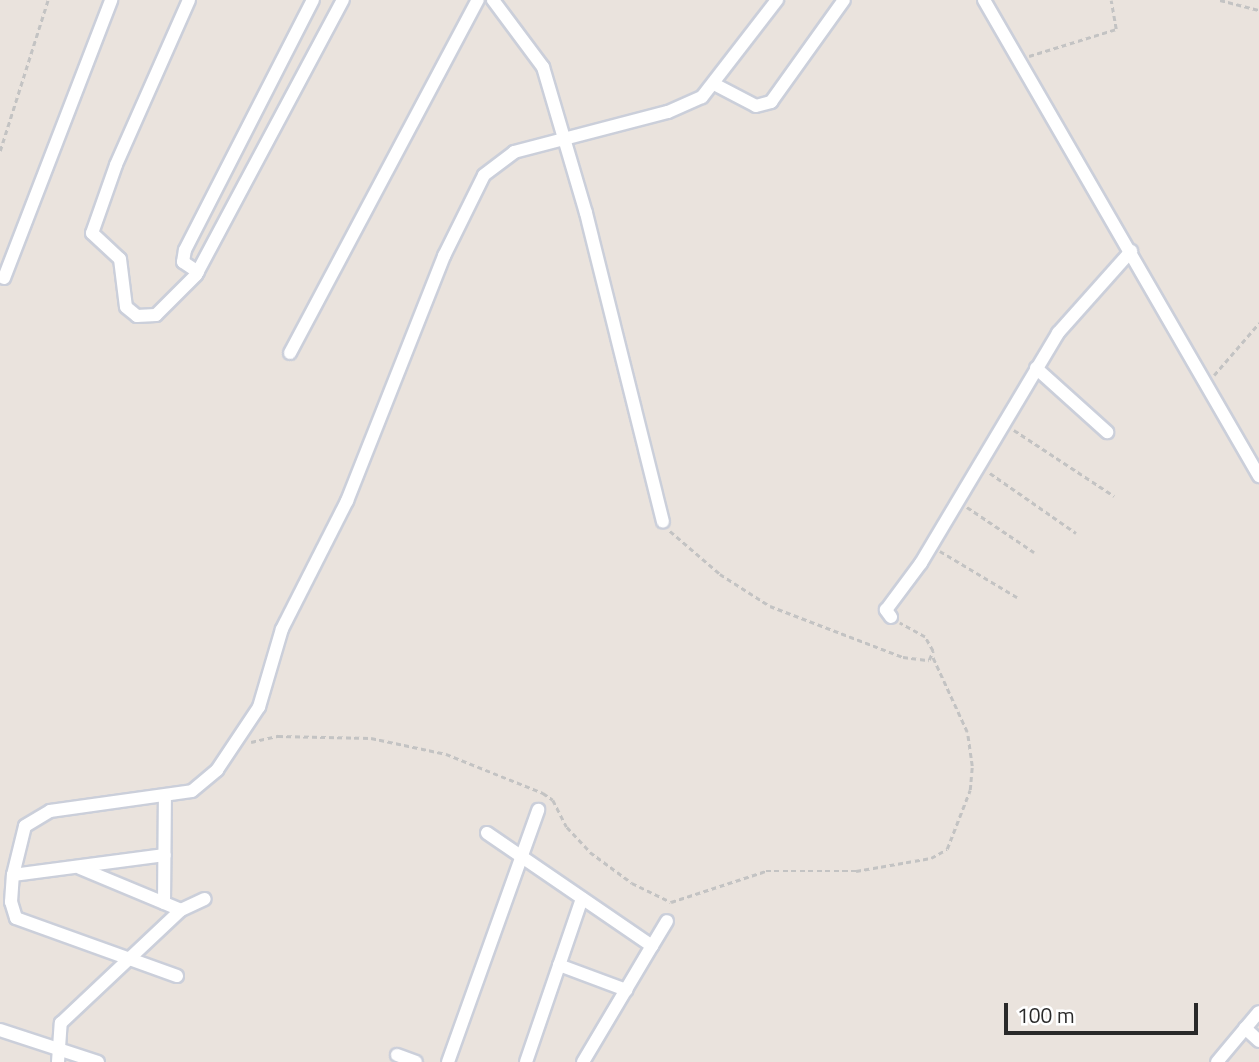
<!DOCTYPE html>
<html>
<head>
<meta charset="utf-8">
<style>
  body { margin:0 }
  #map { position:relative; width:1259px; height:1062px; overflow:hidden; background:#eae3dd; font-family:"Titillium Web",sans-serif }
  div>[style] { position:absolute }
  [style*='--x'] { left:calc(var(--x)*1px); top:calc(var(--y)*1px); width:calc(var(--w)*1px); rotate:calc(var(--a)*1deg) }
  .path>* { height:2.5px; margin-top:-1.25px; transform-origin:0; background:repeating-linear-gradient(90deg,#c3c3c3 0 5px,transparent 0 8.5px) }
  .roads { filter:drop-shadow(2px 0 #cbcfda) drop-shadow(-2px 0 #cbcfda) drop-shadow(0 2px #cbcfda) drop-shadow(0 -2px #cbcfda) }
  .minor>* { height:12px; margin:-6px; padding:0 6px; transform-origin:6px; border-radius:6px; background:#fff }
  span { translate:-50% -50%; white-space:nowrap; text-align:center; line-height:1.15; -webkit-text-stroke:7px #fff; paint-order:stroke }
  .scale { position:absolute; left:1004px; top:1003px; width:194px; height:32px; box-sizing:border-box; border:4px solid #292929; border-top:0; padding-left:9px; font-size:21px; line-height:24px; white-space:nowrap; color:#292929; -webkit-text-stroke:5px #fff; paint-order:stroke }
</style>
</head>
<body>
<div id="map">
  <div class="path">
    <i style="--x:1220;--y:0;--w:40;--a:14.4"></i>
    <i style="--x:1029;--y:56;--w:91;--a:-17.2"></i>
    <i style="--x:1116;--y:29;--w:29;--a:-100"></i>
    <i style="--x:0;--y:151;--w:158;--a:-72.4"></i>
    <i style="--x:1214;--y:375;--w:69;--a:-49.1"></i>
    <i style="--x:1014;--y:430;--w:120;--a:33.4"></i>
    <i style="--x:990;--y:473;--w:105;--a:34.9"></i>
    <i style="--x:967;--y:507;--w:81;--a:33.9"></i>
    <i style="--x:670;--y:531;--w:66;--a:40.7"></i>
    <i style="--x:720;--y:574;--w:59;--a:32.6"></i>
    <i style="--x:770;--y:606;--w:142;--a:21"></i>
    <i style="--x:903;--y:657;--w:26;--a:7"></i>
    <i style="--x:929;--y:660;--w:10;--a:-66"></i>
    <i style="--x:933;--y:651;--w:16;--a:-120"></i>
    <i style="--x:925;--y:637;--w:29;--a:-151"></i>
    <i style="--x:940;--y:551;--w:90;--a:30.9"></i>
    <i style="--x:251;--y:742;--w:28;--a:-13"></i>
    <i style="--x:278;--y:736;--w:93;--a:1.2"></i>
    <i style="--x:371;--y:738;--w:77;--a:12"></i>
    <i style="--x:446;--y:754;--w:105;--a:21.9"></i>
    <i style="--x:543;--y:793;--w:12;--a:35"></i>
    <i style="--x:553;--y:800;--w:30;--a:63"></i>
    <i style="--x:567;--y:827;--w:34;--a:47"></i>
    <i style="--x:590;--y:852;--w:52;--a:36.4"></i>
    <i style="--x:632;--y:883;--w:43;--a:26"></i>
    <i style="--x:671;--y:902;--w:100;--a:-18.1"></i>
    <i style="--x:766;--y:871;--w:90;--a:0"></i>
    <i style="--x:856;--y:871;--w:76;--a:-9.8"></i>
    <i style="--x:931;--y:858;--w:18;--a:-29"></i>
    <i style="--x:947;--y:849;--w:63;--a:-68.7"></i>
    <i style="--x:970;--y:790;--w:24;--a:-85"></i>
    <i style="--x:972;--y:766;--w:34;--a:-98"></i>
    <i style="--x:967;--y:732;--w:84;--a:-114.7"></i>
  </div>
  <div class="roads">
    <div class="minor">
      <i style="--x:189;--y:0;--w:180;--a:113.9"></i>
      <i style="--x:116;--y:165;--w:72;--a:109.4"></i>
      <i style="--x:92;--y:233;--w:38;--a:43"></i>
      <i style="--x:120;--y:259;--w:48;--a:82.9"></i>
      <i style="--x:126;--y:307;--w:14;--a:39"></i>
      <i style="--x:137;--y:316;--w:19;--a:-3"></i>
      <i style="--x:156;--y:315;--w:57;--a:-45"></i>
      <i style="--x:196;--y:275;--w:312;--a:-61.9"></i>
      <i style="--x:493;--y:0;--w:84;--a:53.3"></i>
      <i style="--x:543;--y:67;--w:152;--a:73.6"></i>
      <i style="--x:586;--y:213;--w:318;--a:76"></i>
      <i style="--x:984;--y:0;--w:550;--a:59.98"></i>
      <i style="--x:714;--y:84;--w:47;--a:27.6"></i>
      <i style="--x:756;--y:106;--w:16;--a:-15"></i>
      <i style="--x:771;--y:102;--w:125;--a:-54.4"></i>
      <i style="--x:198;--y:272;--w:18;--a:-146"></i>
      <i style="--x:183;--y:262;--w:12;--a:-81"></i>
      <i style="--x:185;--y:250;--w:281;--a:-62.9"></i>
      <i style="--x:4;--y:278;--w:298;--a:-68.9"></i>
      <i style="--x:290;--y:353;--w:400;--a:-62"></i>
      <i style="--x:1036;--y:368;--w:96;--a:42"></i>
      <i style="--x:891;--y:617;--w:9;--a:-126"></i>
      <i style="--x:886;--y:610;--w:59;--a:-53.3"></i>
      <i style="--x:921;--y:563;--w:268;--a:-59.2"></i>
      <i style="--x:1058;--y:333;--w:110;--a:-48.3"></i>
      <i style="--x:487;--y:833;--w:200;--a:34.4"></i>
      <i style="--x:652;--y:946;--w:29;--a:-59"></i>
      <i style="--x:80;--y:868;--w:109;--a:22.6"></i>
      <i style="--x:13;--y:875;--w:153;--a:-7.5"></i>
      <i style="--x:164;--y:903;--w:107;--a:-89.5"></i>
      <i style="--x:559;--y:965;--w:72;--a:20.5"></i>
      <i style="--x:177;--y:976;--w:171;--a:-160.2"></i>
      <i style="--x:16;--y:918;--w:17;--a:-107"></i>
      <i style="--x:11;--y:902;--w:27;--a:-86"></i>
      <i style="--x:13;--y:875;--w:50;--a:-76.2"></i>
      <i style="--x:25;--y:826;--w:29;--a:-31"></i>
      <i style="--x:50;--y:811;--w:143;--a:-8"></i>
      <i style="--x:192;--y:791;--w:33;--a:-40"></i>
      <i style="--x:217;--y:770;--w:76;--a:-56.3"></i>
      <i style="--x:259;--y:707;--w:81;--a:-73.6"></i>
      <i style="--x:282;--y:629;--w:144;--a:-63.1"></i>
      <i style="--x:347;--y:501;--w:264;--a:-68.4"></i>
      <i style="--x:444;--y:256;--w:90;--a:-63.7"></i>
      <i style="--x:484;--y:175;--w:38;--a:-37"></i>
      <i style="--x:514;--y:152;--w:159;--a:-14.6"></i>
      <i style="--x:668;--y:112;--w:37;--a:-24"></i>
      <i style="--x:702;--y:97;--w:123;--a:-52.3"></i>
      <i style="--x:1245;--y:1028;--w:19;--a:43"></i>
      <i style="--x:0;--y:1030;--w:103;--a:18.1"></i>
      <i style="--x:397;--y:1055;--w:20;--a:20"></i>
      <i style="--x:58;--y:1062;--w:39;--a:-86"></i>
      <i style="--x:61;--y:1023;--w:165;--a:-43.3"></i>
      <i style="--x:181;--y:910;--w:26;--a:-25"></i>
      <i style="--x:448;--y:1062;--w:268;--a:-70.3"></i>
      <i style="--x:526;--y:1062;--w:173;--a:-71.1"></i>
      <i style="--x:583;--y:1062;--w:135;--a:-59.3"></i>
      <i style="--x:1217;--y:1062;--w:65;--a:-50"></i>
    </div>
  </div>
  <div class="scale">100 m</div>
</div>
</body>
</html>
